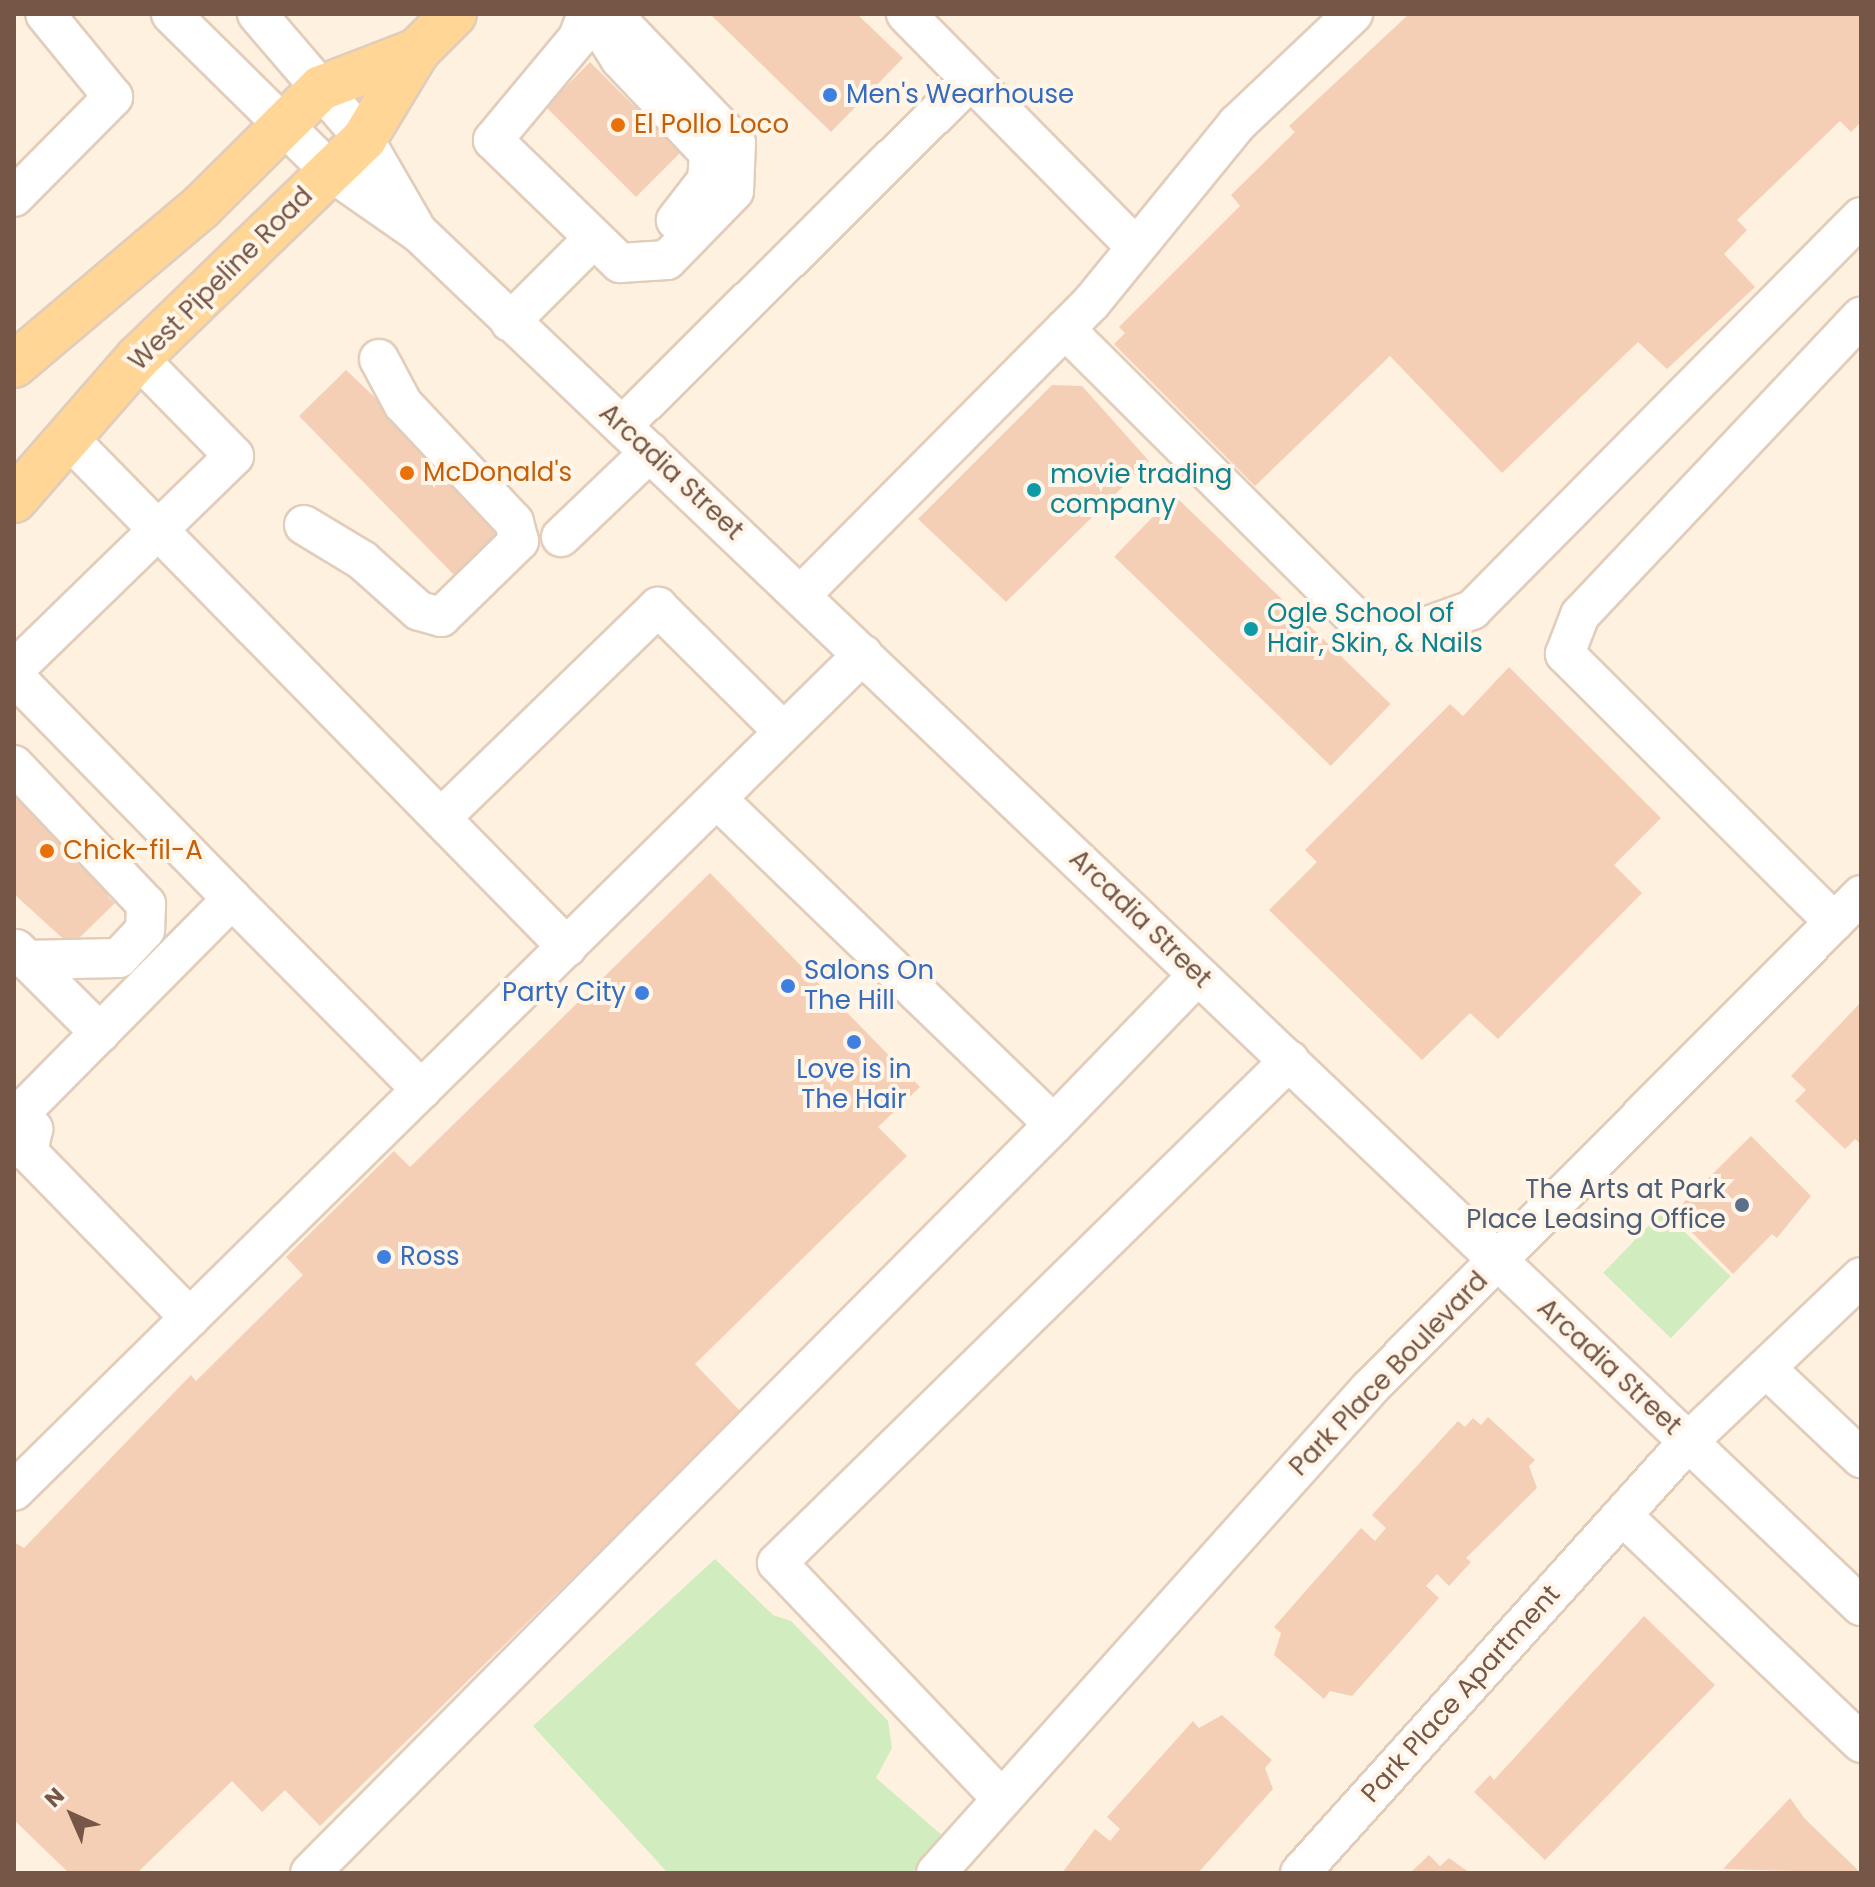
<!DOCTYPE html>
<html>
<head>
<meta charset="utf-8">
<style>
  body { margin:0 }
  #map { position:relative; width:1875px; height:1887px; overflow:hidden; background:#fef1e0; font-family:Poppins,sans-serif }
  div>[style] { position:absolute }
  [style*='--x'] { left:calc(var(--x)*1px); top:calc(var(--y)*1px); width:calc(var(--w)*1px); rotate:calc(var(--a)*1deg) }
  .green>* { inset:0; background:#d1ecbe; transform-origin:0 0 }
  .building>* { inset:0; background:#f5ceb6; transform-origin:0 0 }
  .roads { filter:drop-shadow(2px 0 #e2cdbb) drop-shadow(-2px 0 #e2cdbb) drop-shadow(0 2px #e2cdbb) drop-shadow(0 -2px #e2cdbb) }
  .minor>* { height:38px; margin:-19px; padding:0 19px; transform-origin:19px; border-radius:19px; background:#fff }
  .major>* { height:44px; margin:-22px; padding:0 22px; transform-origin:22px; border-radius:22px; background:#ffd696 }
  .dots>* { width:22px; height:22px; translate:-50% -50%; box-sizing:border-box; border:4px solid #fff5e8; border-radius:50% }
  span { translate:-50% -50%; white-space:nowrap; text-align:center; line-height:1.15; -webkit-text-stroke:8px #fff5e8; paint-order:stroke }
  .shop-label { font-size:26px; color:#366cbe }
  .left { translate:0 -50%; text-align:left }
  .right { translate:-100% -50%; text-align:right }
  .food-label { font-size:26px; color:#c56008 }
  .street-label { font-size:26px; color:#765646 }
  .culture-label { font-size:26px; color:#0d838f }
  .service-label { font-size:26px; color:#4e5e75 }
  .frame { position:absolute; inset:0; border:16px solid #765646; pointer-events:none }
  .north { position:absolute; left:32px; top:1775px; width:80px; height:80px; -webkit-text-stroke:6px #fff5e8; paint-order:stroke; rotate:315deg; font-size:22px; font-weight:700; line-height:32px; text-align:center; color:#765646 }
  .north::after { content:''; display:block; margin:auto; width:28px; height:36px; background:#765646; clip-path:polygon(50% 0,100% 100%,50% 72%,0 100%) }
</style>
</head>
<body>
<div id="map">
  <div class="green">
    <i style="left:1663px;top:1211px;width:94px;height:86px;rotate:44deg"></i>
    <i style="clip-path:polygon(715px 1559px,773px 1615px,791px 1621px,888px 1721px,892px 1748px,876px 1778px,944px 1837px,912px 1873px,668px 1873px,533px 1726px)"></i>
  </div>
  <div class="building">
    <i style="clip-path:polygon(710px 14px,857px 14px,903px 58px,831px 132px)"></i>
    <i style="clip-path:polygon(1409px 14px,1861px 14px,1861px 122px,1851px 132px,1840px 121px,1737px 220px,1747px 230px,1724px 254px,1755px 287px,1667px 369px,1638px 342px,1502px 473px,1390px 356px,1255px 486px,1114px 344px,1125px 333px,1119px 327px,1240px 206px,1231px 195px,1295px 132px,1289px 126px)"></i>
    <i style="clip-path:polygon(590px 62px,635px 107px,644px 98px,690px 143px,636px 197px,546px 107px)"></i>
    <i style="clip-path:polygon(346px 370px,506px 522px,482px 562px,476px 556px,455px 576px,299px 416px)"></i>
    <i style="clip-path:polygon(1052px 385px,1082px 386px,1149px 461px,1006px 602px,918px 519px)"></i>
    <i style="left:1174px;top:495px;width:301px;height:86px;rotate:44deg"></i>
    <i style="clip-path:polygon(1509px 667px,1661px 818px,1614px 865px,1642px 893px,1498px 1039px,1470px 1013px,1422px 1060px,1269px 910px,1317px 862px,1305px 850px,1450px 704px,1463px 716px)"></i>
    <i style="clip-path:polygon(14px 787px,115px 890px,108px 897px,115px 903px,71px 946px,14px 894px)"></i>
    <i style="clip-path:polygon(710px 873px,920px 1087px,878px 1127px,907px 1156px,695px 1364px,741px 1412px,320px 1826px,285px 1790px,262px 1812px,232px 1781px,137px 1873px,69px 1873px,14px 1820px,14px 1542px,24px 1548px,191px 1375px,196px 1381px,303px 1275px,286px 1257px,394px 1151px,410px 1167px)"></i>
    <i style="clip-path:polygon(1861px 1002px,1861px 1144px,1855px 1139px,1845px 1149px,1795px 1101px,1806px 1090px,1791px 1076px)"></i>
    <i style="clip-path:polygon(1751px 1136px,1811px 1196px,1777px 1238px,1772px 1234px,1733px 1274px,1673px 1213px)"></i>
    <i style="clip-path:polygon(1488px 1417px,1535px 1460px,1529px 1466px,1537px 1488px,1466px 1558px,1471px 1562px,1449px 1586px,1437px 1574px,1426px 1586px,1439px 1598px,1352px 1696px,1330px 1691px,1324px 1699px,1274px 1655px,1281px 1633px,1274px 1627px,1361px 1528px,1375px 1541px,1386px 1528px,1372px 1515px,1458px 1421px,1465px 1427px,1473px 1418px,1481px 1425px)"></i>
    <i style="clip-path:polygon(1644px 1616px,1715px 1685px,1545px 1860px,1474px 1792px,1490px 1775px,1494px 1780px)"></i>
    <i style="clip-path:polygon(1222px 1715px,1272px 1760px,1265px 1768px,1273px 1789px,1198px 1873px,1062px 1873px,1095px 1829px,1110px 1841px,1120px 1829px,1107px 1817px,1193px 1721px,1199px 1728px)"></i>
    <i style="clip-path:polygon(1790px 1798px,1805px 1819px,1861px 1873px,1723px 1869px)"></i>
    <i style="clip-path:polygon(1429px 1855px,1440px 1866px,1449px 1858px,1470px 1873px,1410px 1873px)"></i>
  </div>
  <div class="roads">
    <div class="minor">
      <i style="--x:171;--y:14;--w:223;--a:44.6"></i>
      <i style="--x:330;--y:171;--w:108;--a:34.9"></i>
      <i style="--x:419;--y:233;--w:1991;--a:43.6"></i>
      <i style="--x:257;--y:14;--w:165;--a:49.4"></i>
      <i style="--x:364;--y:139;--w:98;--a:60"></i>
      <i style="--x:587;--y:14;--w:26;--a:111"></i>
      <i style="--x:578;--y:38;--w:133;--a:129.8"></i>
      <i style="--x:493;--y:140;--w:177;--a:44.1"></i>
      <i style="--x:620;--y:263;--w:47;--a:-3.7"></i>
      <i style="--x:667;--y:260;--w:96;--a:-45.8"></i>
      <i style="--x:734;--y:191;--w:48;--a:-87.6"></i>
      <i style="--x:736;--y:143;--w:179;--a:-133.9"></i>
      <i style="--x:592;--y:14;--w:53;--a:58.1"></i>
      <i style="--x:620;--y:59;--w:129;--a:46.6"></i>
      <i style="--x:709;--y:153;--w:27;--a:94"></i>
      <i style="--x:707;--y:180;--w:51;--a:127.8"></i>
      <i style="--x:906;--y:14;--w:327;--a:45.4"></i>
      <i style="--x:14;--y:197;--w:141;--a:-45.3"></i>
      <i style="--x:113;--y:97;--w:107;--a:-129.3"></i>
      <i style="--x:510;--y:322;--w:116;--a:-45"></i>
      <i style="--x:1065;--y:329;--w:422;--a:44.9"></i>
      <i style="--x:1364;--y:627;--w:50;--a:4.6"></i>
      <i style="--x:1414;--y:631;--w:62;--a:-19.9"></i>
      <i style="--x:1472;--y:610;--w:553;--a:-45.29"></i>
      <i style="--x:622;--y:426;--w:491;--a:-44.8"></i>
      <i style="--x:68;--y:438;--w:713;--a:45.57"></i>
      <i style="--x:304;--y:525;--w:68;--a:31.1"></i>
      <i style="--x:362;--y:560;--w:76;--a:41.8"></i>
      <i style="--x:419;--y:611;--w:23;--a:15"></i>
      <i style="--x:441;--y:617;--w:109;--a:-44.3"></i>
      <i style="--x:519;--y:541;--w:20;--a:-105"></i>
      <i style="--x:514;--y:522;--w:162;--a:-133.2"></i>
      <i style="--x:403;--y:404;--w:51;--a:-118.1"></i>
      <i style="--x:561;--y:537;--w:123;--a:-43.7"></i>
      <i style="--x:801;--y:595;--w:412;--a:-45.2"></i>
      <i style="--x:1091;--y:303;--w:231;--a:-50.8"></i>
      <i style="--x:1237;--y:124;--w:160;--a:-43.5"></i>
      <i style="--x:14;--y:670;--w:307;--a:-44.2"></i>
      <i style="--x:234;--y:456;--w:137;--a:-134.4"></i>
      <i style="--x:14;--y:676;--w:312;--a:45.6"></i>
      <i style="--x:232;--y:899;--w:303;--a:134.7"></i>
      <i style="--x:14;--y:765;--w:192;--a:46.5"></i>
      <i style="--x:146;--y:904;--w:26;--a:92"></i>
      <i style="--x:145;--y:930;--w:38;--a:133"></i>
      <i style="--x:119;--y:958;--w:93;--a:178.8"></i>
      <i style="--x:717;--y:799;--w:468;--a:44"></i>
      <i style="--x:1054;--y:1124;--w:207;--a:-46"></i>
      <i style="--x:441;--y:818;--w:303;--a:-44.2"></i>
      <i style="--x:658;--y:607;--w:177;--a:44.8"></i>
      <i style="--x:232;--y:899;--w:269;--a:45.2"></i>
      <i style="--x:1834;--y:922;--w:380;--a:-135.1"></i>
      <i style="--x:1565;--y:654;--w:42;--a:-69"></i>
      <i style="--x:1580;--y:615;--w:410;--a:-46.7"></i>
      <i style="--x:16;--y:949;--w:119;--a:45"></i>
      <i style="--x:14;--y:1109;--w:28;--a:46"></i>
      <i style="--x:33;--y:1129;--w:24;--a:102"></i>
      <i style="--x:28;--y:1152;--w:232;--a:45.7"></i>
      <i style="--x:1769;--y:1371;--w:127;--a:43.4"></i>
      <i style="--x:14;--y:1491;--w:1192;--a:-44.59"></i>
      <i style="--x:1623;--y:1516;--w:329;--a:43.6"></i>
      <i style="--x:1002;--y:1799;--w:326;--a:-133.6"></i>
      <i style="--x:777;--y:1563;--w:718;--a:-44.44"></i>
      <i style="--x:310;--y:1873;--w:1056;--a:-45.19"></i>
      <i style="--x:936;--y:1873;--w:652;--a:-48.17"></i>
      <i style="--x:1371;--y:1387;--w:694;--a:-45.12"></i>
      <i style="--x:1300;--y:1873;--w:580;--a:-48.01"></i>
      <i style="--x:1688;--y:1442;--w:239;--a:-43.6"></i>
    </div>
    <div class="major">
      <i style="--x:14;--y:365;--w:245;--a:-40.2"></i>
      <i style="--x:201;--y:207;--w:169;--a:-44.8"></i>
      <i style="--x:321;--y:88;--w:103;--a:-21.1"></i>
      <i style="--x:14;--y:500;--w:189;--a:-48.9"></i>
      <i style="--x:138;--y:358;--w:315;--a:-44.1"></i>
      <i style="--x:364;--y:139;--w:103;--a:-58.9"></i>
      <i style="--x:417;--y:51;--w:52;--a:-45"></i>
    </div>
  </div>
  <div class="dots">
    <i style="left:830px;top:95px;background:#3f7fe0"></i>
    <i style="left:618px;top:125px;background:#e8710a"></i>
    <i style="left:407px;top:473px;background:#e8710a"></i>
    <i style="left:1034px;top:490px;background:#0f9aa8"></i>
    <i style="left:1251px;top:629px;background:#0f9aa8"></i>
    <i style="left:47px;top:851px;background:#e8710a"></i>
    <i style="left:788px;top:986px;background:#3f7fe0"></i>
    <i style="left:642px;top:993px;background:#3f7fe0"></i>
    <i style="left:854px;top:1042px;background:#3f7fe0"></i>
    <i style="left:1742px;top:1205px;background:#5c6f8a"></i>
    <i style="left:384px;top:1257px;background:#3f7fe0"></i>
  </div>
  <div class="shop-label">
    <span class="left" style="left:846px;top:95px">Men's Wearhouse</span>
    <span class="left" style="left:804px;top:986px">Salons On<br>The Hill</span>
    <span class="right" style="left:626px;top:993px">Party City</span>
    <span style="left:854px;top:1085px">Love is in<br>The Hair</span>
    <span class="left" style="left:400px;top:1257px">Ross</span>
  </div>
  <div class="food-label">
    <span class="left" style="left:634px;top:125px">El Pollo Loco</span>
    <span class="left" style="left:423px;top:473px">McDonald's</span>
    <span class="left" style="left:63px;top:851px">Chick-fil-A</span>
  </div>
  <div class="street-label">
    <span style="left:221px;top:279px;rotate:-45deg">West Pipeline Road</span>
    <span style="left:671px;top:472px;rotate:43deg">Arcadia Street</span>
    <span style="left:1140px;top:919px;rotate:44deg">Arcadia Street</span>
    <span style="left:1609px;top:1367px;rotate:43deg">Arcadia Street</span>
    <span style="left:1389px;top:1374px;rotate:-46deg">Park Place Boulevard</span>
    <span style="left:1461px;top:1694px;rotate:-48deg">Park Place Apartment</span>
  </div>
  <div class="culture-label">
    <span class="left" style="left:1050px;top:490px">movie trading<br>company</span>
    <span class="left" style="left:1267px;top:629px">Ogle School of<br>Hair, Skin, &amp; Nails</span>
  </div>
  <div class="service-label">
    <span class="right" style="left:1726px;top:1205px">The Arts at Park<br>Place Leasing Office</span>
  </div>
  <div class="frame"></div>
  <div class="north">N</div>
</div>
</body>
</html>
